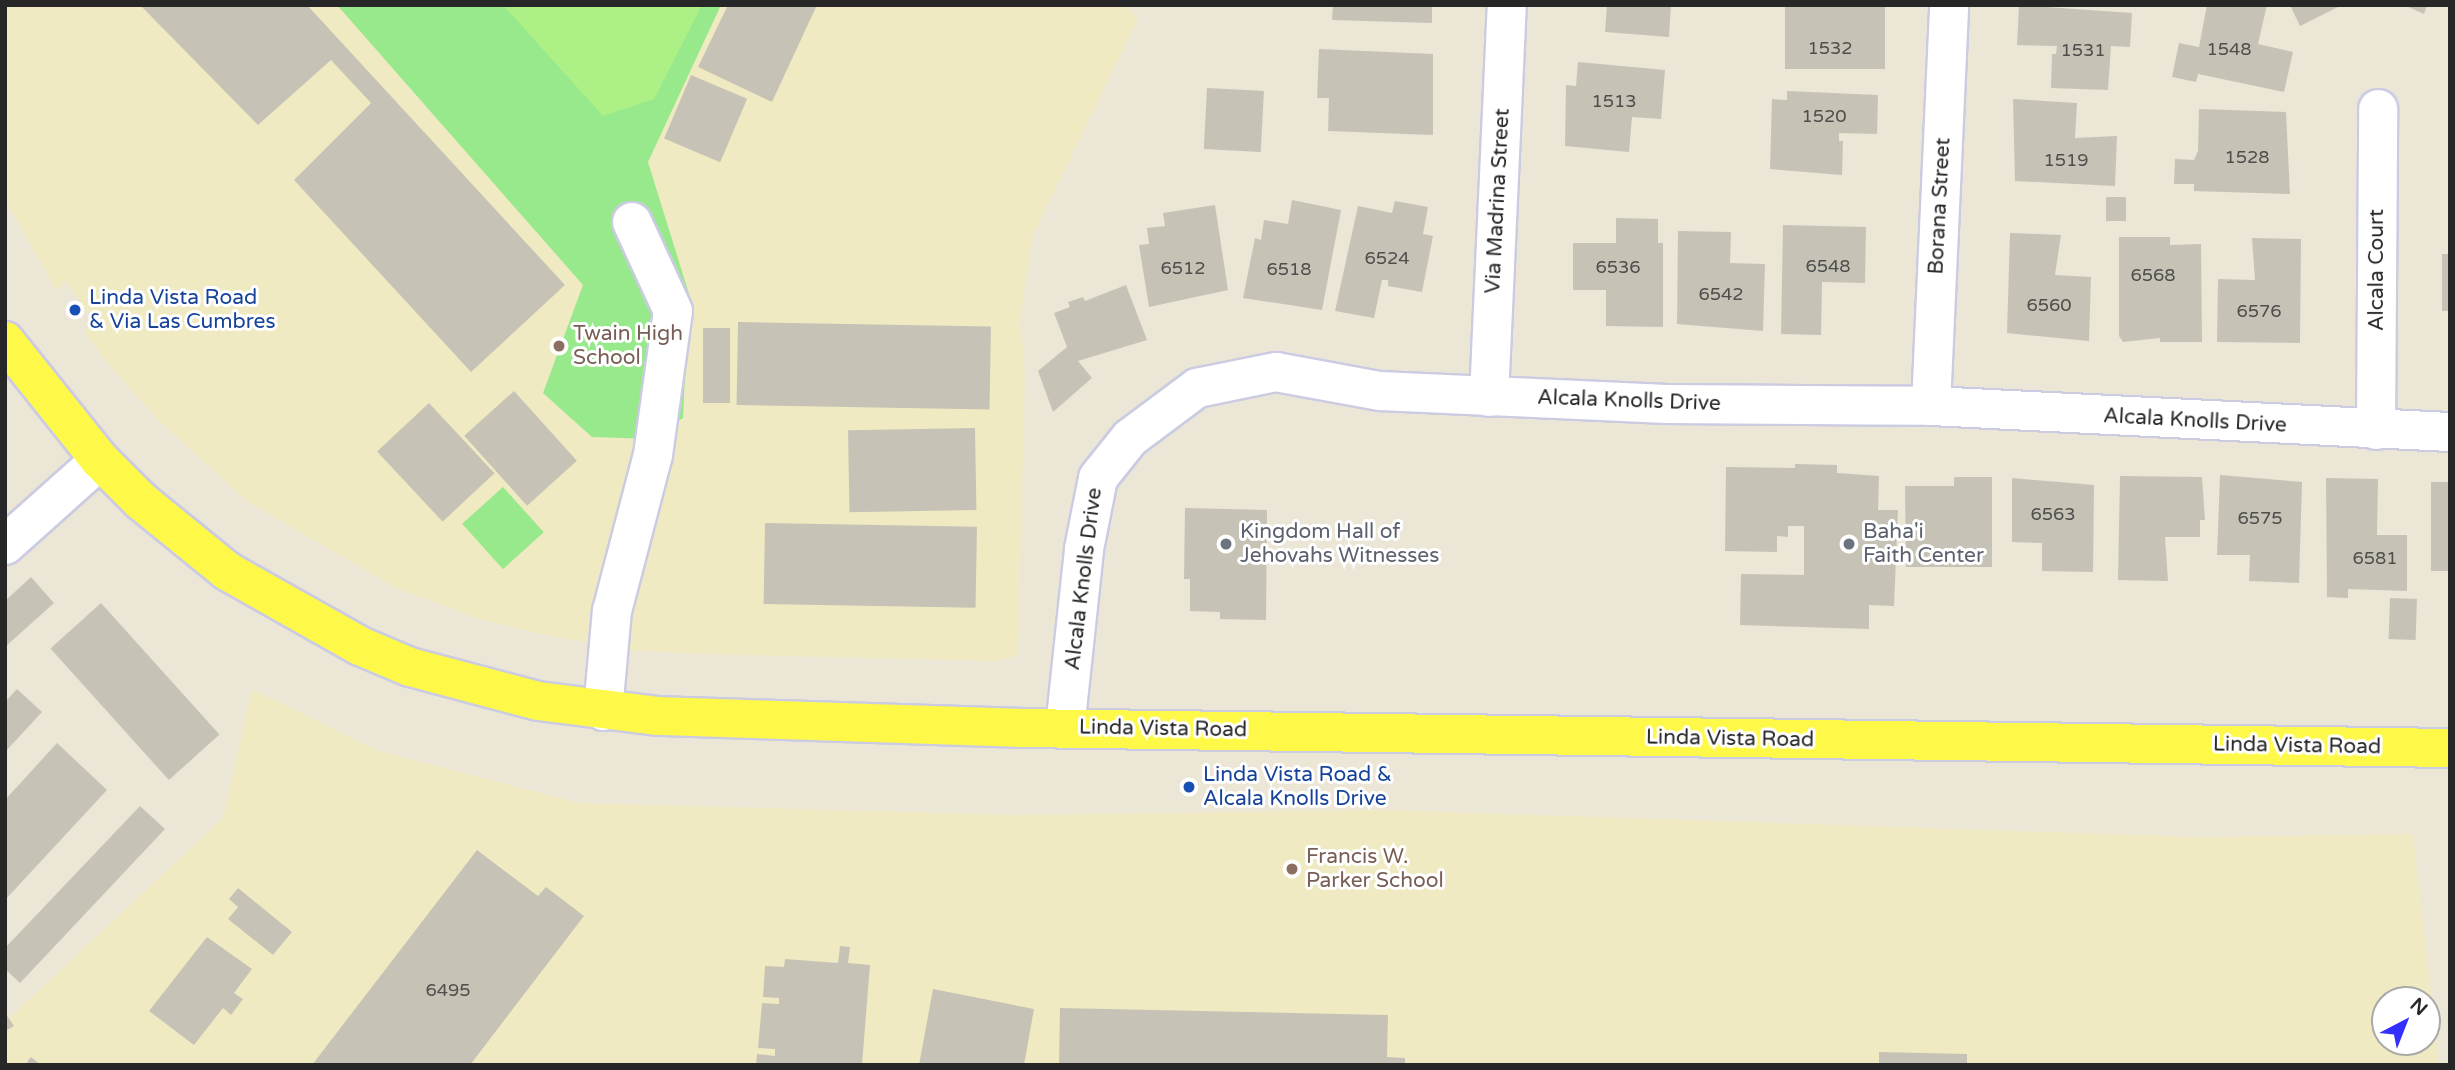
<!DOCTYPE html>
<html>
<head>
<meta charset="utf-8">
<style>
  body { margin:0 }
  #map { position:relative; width:2455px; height:1070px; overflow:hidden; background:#ebe6d6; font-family:"Varela Round",sans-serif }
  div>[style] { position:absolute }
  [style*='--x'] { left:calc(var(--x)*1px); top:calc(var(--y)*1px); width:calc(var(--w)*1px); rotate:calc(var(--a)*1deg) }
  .education>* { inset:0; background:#f0eac2 }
  .green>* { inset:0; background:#98e88c; transform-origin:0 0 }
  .pitch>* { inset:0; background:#adf186 }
  .building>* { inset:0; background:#c6c3b6; transform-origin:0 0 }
  .roads { filter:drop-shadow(2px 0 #cbcbe2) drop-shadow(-2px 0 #cbcbe2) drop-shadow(0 2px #cbcbe2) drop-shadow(0 -2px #cbcbe2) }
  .minor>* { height:38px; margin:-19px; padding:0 19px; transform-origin:19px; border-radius:19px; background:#fff }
  .major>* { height:38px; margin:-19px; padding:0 19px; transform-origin:19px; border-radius:19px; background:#fef948 }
  .dots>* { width:19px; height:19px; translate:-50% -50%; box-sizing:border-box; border:4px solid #fff; border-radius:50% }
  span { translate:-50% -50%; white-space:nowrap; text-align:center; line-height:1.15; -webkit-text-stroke:6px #fff; paint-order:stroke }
  .number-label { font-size:18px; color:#4f4e4b }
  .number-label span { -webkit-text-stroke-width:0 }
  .street-label { font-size:21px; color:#272727 }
  .transit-label { font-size:21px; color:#164399 }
  .left { translate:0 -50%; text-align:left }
  .education-label { font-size:21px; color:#785e54 }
  .worship-label { font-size:21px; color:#5b616d }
  .frame { position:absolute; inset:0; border:7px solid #272727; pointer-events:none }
  .north { position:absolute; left:2371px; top:986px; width:70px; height:70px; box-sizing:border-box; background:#fff; border:2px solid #a9a9a9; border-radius:50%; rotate:42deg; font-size:19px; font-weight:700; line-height:28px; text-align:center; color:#272727 }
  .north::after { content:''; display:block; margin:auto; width:24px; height:32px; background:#332fff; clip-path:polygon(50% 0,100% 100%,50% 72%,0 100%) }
</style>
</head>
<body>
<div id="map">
  <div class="education">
    <i style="clip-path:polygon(5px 5px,1125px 5px,1138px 19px,1032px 237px,1020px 322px,1025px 371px,1018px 655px,999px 661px,704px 654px,636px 651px,549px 636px,475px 618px,396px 588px,248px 502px,157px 419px,106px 361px,84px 332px,95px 322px,67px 282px,56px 290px,5px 199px)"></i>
    <i style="clip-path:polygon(evenodd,252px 689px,379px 751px,579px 803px,1017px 815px,1386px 810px,2198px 837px,2413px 834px,2439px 1065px,5px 1065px,5px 1022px,223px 818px,252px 689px,2385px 1000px,2427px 1000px,2427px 1042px,2385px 1042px,2385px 1000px)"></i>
  </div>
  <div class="green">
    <i style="clip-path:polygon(337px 5px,721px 5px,648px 162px,689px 294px,683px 418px,651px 439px,592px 437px,543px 393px,583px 285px)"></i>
    <i style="left:503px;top:487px;width:61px;height:55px;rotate:48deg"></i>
  </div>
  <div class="pitch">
    <i style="clip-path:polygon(503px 5px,702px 5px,654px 99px,603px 116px)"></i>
  </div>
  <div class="building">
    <i style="clip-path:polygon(140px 5px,307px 5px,565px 285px,471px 372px,294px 180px,371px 103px,331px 60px,258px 125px)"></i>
    <i style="clip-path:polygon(728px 5px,817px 5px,772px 102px,698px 67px)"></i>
    <i style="clip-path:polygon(1333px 5px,1432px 5px,1432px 23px,1332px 20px)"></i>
    <i style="clip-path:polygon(1607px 5px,1671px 5px,1669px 37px,1605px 32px)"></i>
    <i style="left:1785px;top:5px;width:100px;height:64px"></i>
    <i style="clip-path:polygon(2019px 5px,2132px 13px,2130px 47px,2111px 46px,2108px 90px,2051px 88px,2052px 54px,2056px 54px,2057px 46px,2017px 45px)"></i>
    <i style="clip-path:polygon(2207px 5px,2267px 5px,2258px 44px,2293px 52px,2284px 92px,2198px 74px,2196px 82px,2172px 77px,2179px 43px,2199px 47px)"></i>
    <i style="clip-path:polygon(2290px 5px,2342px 5px,2300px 26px)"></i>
    <i style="clip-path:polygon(2404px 5px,2427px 5px,2424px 14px)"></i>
    <i style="clip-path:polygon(1319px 49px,1433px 54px,1433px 135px,1328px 131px,1329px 98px,1317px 98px)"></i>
    <i style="clip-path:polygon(1578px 62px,1665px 70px,1661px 119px,1632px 117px,1629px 152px,1565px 146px,1566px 85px,1576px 86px)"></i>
    <i style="left:691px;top:75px;width:61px;height:69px;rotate:23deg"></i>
    <i style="left:1207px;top:88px;width:57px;height:61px;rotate:3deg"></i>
    <i style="clip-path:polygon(1787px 91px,1878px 95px,1877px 134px,1839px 133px,1839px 141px,1843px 141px,1842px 175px,1770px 169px,1772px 99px,1787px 100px)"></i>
    <i style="clip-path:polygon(2013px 99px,2077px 103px,2075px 138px,2117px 136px,2115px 186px,2015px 181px)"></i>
    <i style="clip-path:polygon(2199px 109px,2286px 112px,2290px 194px,2194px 191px,2194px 184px,2174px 184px,2175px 159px,2194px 160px,2198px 151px)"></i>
    <i style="left:2106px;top:197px;width:20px;height:24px"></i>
    <i style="clip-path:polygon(1292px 200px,1341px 210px,1322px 310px,1243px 298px,1255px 238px,1261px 240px,1264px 220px,1288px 224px)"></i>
    <i style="clip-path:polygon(1395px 201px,1428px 207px,1423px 234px,1433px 236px,1422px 292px,1388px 286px,1388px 280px,1382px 280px,1374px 318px,1335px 311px,1358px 206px,1392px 213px)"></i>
    <i style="clip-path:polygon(1215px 205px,1228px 290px,1149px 307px,1139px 245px,1149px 244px,1147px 228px,1165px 226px,1163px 213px)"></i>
    <i style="clip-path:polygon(1616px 218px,1658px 219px,1658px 243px,1663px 243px,1663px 327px,1606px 326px,1606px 290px,1573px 290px,1573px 243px,1616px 243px)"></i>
    <i style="clip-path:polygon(1783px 225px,1866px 227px,1865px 283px,1822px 282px,1821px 335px,1781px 334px)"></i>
    <i style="clip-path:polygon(1678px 231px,1731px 232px,1730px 263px,1765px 264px,1763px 331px,1677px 324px)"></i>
    <i style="clip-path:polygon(2010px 233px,2061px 235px,2055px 275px,2091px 277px,2089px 341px,2007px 333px)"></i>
    <i style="clip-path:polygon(2119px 237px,2170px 237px,2170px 245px,2201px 244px,2202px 342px,2160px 342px,2160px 338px,2123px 342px,2119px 336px)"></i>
    <i style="clip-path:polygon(2252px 238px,2301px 239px,2300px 343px,2217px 342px,2218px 279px,2255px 280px)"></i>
    <i style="left:2442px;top:254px;width:8px;height:57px"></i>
    <i style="clip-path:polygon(1126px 285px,1147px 340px,1078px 361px,1092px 378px,1053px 412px,1038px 371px,1067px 347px,1054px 313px,1070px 307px,1068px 302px,1083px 297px,1085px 301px)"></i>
    <i style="left:738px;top:322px;width:253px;height:83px;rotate:1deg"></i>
    <i style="left:703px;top:328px;width:27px;height:75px"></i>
    <i style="left:514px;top:391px;width:94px;height:67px;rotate:48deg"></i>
    <i style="left:429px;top:403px;width:96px;height:71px;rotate:47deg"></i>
    <i style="left:975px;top:428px;width:82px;height:127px;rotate:89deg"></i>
    <i style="clip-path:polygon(1795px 464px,1837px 465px,1837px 473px,1879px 476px,1878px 510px,1898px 510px,1894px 606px,1869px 605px,1869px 629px,1740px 625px,1741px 574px,1804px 575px,1804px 526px,1788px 526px,1788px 537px,1777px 536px,1777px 552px,1725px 551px,1726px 467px,1795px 468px)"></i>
    <i style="clip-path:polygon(2220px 475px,2302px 482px,2299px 583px,2249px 581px,2250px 555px,2217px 555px)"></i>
    <i style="clip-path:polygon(2120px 476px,2202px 477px,2205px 520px,2200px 520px,2200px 537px,2165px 537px,2168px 581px,2118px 580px)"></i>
    <i style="clip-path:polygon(1954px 477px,1992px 477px,1992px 567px,1906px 567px,1905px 486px,1954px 486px)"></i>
    <i style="clip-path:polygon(2012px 478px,2094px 485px,2093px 572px,2042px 571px,2042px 543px,2012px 542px)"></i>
    <i style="clip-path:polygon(2326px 478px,2378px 479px,2377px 535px,2407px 535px,2407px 591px,2348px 589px,2348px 598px,2327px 597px)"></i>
    <i style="left:2431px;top:482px;width:19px;height:89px"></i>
    <i style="clip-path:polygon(1185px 508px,1267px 510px,1266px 620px,1220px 619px,1220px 612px,1190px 611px,1190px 579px,1184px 579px)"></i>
    <i style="left:765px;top:523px;width:212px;height:81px;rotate:1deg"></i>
    <i style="clip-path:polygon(31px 577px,54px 603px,5px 647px,5px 601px)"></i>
    <i style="left:2390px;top:598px;width:27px;height:41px;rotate:2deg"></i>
    <i style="left:101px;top:603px;width:177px;height:68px;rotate:48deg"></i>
    <i style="clip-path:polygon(17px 689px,42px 712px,5px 752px,5px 702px)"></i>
    <i style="clip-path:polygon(57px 743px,107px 790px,5px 900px,5px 800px)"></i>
    <i style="clip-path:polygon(140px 806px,165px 829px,20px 983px,5px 969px,5px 948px)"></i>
    <i style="clip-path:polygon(477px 850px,538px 896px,546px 887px,584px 916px,470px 1065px,312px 1065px)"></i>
    <i style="clip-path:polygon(238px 888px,292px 932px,273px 955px,228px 919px,238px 907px,229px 899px)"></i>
    <i style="clip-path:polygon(207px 937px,252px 969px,234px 993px,243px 999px,231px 1015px,223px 1008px,194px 1045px,149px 1011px)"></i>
    <i style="clip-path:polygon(840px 946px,850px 947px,848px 963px,870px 965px,862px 1065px,756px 1065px,757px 1054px,775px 1056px,775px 1049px,758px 1048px,762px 1003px,779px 1004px,779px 998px,763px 997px,765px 966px,784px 967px,785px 959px,838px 963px)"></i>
    <i style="clip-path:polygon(933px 989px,1034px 1009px,1024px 1065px,919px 1065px)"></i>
    <i style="clip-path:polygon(1060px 1008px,1388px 1015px,1387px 1057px,1405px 1058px,1405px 1065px,1059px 1065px)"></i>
    <i style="clip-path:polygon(5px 1013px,14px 1026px,5px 1031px)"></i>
    <i style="clip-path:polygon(1879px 1052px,1967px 1054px,1967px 1065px,1879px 1065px)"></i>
    <i style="clip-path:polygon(31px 1057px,41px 1065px,25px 1065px)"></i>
  </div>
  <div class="roads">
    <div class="minor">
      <i style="--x:1489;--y:397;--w:392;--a:-87.4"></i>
      <i style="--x:1931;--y:406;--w:401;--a:-87.4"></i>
      <i style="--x:2376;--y:430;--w:321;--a:-89.6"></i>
      <i style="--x:5;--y:545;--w:127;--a:-41.8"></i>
      <i style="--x:603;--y:711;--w:100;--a:-84.9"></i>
      <i style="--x:612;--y:611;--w:161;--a:-75.3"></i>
      <i style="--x:653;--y:455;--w:145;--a:-82.1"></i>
      <i style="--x:673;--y:311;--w:98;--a:-114.7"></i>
      <i style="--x:1065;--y:728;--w:180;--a:-83.9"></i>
      <i style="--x:1084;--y:549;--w:72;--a:-78.8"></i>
      <i style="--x:1098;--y:478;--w:51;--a:-51.3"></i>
      <i style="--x:1130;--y:438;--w:84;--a:-36.7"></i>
      <i style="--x:1197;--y:388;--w:81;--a:-11.4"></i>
      <i style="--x:1276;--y:372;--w:106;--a:10.4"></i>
      <i style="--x:1380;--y:391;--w:287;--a:2.6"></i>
      <i style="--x:1667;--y:404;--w:264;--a:0.4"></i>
      <i style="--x:1931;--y:406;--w:520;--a:2.87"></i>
    </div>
    <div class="major">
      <i style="--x:5;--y:341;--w:152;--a:51.4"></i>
      <i style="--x:100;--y:460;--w:58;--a:45"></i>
      <i style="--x:141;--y:501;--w:111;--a:39.1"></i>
      <i style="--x:227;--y:571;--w:153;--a:29.4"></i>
      <i style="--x:360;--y:646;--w:54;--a:22.8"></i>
      <i style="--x:410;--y:667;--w:132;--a:14.9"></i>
      <i style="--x:538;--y:701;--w:122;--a:7.1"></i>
      <i style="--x:659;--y:716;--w:361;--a:1.9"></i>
      <i style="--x:1020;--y:728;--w:1430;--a:0.8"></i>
    </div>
  </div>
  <div class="dots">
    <i style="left:75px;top:310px;background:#1a4fb4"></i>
    <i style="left:559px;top:346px;background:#8d6e63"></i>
    <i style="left:1226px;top:544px;background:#6b7280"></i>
    <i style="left:1849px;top:544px;background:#6b7280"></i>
    <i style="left:1189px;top:787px;background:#1a4fb4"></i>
    <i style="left:1292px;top:869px;background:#8d6e63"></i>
  </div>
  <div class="number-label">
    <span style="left:1830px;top:48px">1532</span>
    <span style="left:2229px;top:49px">1548</span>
    <span style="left:2083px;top:50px">1531</span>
    <span style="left:1614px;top:101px">1513</span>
    <span style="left:1824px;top:116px">1520</span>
    <span style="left:2247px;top:157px">1528</span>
    <span style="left:2066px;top:160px">1519</span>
    <span style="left:1387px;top:258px">6524</span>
    <span style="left:1828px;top:266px">6548</span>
    <span style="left:1618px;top:267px">6536</span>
    <span style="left:1183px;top:268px">6512</span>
    <span style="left:1289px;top:269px">6518</span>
    <span style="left:2153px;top:275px">6568</span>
    <span style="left:1721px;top:294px">6542</span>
    <span style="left:2049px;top:305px">6560</span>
    <span style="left:2259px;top:311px">6576</span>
    <span style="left:2053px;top:514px">6563</span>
    <span style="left:2260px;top:518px">6575</span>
    <span style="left:2375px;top:558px">6581</span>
    <span style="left:448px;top:990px">6495</span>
  </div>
  <div class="street-label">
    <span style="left:1498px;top:201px;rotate:-87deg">Via Madrina Street</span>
    <span style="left:1940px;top:206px;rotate:-87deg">Borana Street</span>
    <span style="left:2377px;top:270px;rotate:-90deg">Alcala Court</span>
    <span style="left:1629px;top:401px;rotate:2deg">Alcala Knolls Drive</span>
    <span style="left:2195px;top:421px;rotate:3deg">Alcala Knolls Drive</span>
    <span style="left:1084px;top:579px;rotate:-83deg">Alcala Knolls Drive</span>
    <span style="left:1163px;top:729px;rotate:1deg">Linda Vista Road</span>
    <span style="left:1730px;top:739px;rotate:1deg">Linda Vista Road</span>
    <span style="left:2297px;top:746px;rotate:1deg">Linda Vista Road</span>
  </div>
  <div class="transit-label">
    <span class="left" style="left:89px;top:310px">Linda Vista Road<br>&amp; Via Las Cumbres</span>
    <span class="left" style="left:1203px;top:787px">Linda Vista Road &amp;<br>Alcala Knolls Drive</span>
  </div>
  <div class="education-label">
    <span class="left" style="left:573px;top:346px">Twain High<br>School</span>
    <span class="left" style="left:1306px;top:869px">Francis W.<br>Parker School</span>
  </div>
  <div class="worship-label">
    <span class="left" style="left:1240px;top:544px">Kingdom Hall of<br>Jehovahs Witnesses</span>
    <span class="left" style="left:1863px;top:544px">Baha'i<br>Faith Center</span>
  </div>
  <div class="frame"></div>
  <div class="north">N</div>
</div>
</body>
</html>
